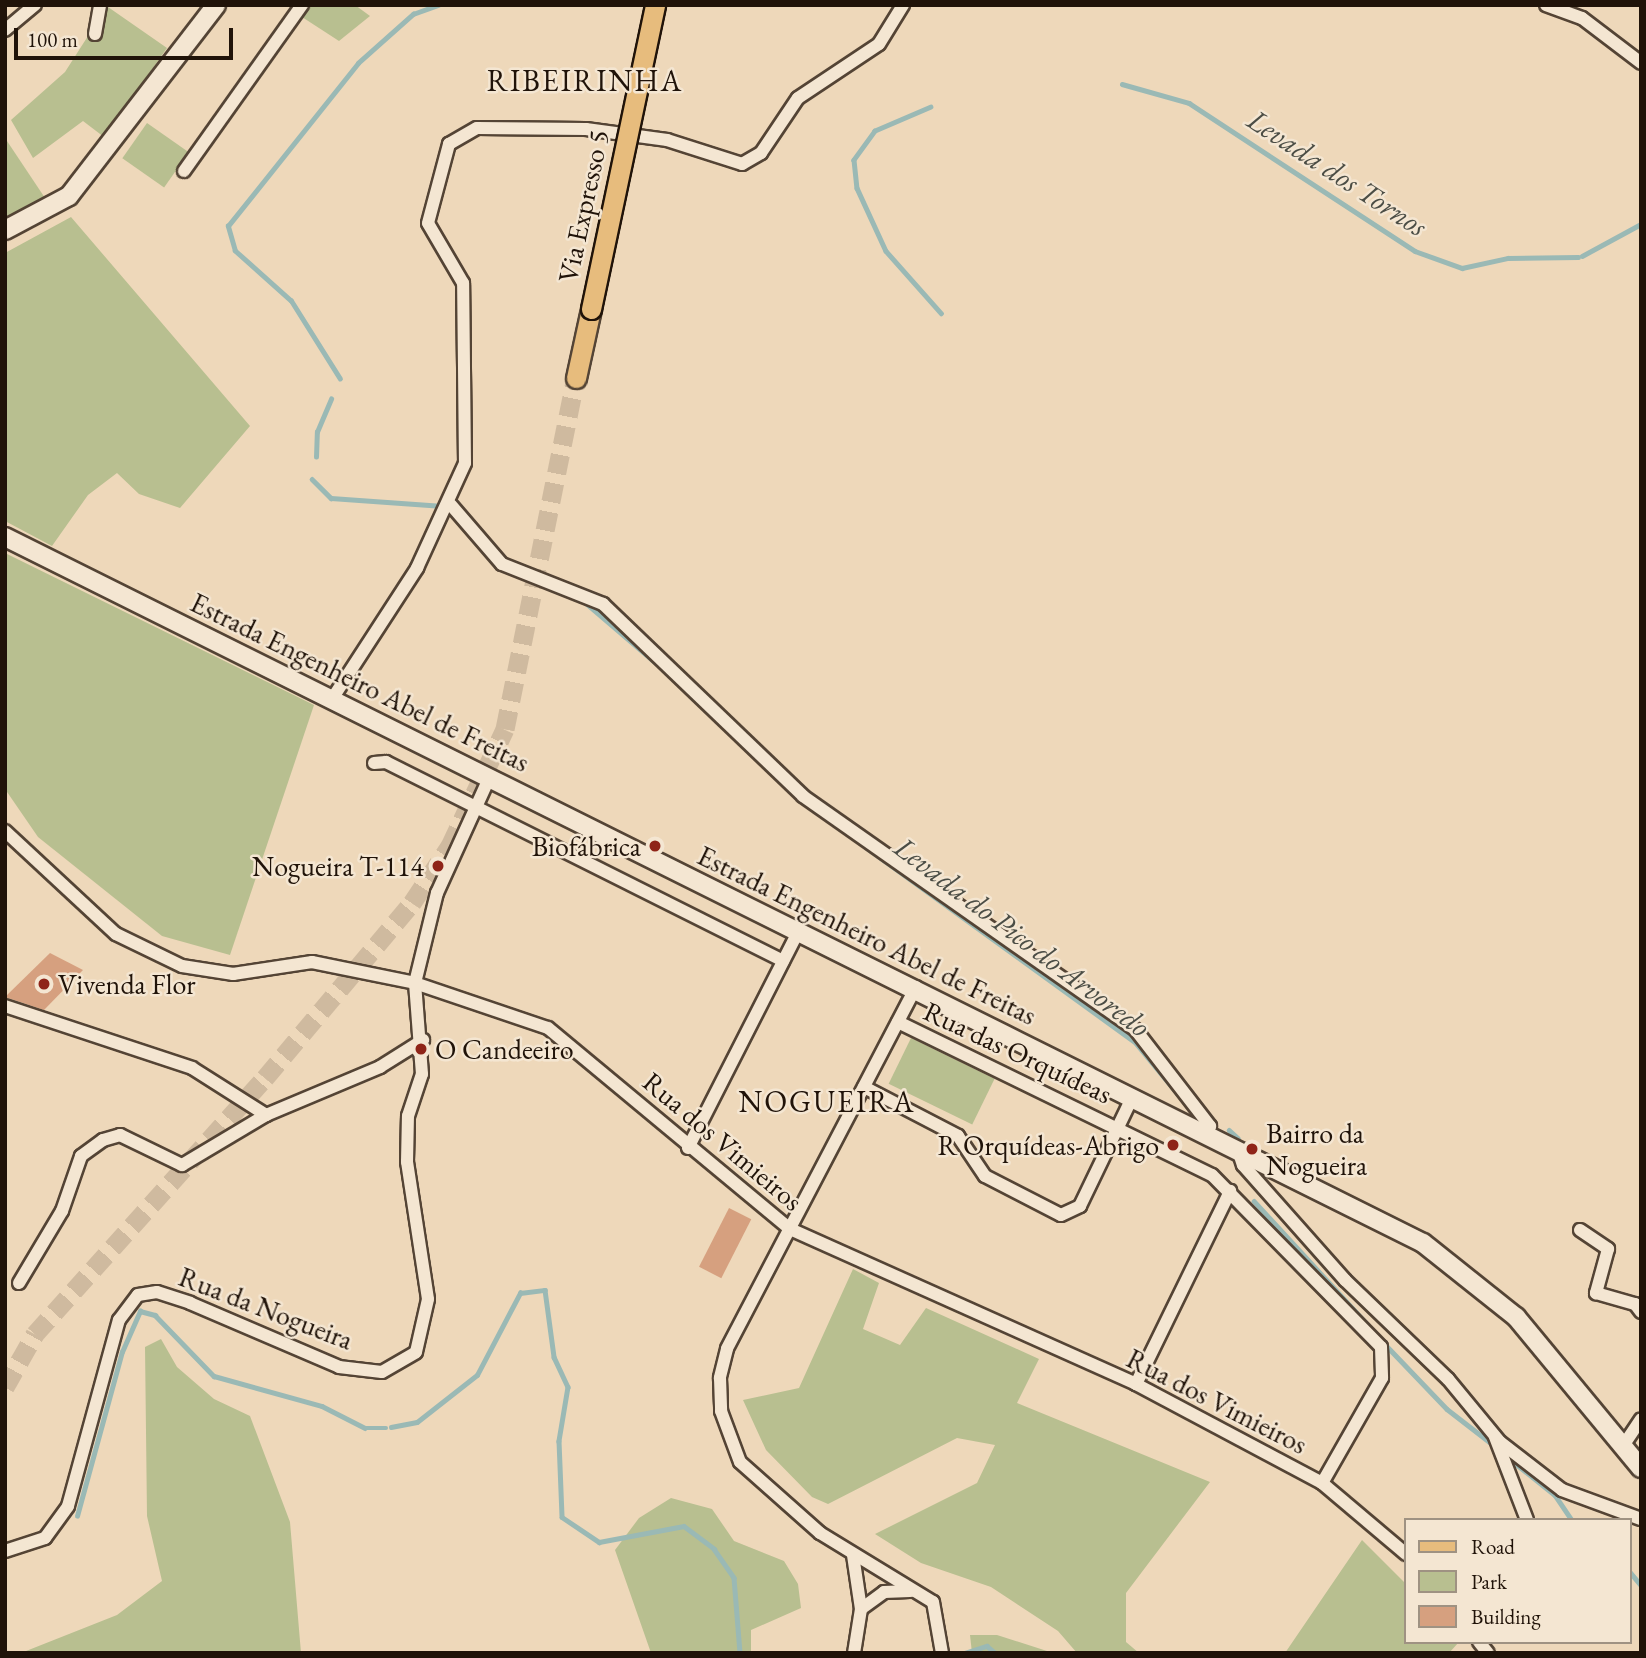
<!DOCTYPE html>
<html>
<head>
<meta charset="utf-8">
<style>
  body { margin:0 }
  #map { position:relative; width:1646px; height:1658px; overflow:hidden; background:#eed8ba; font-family:"EB Garamond",serif }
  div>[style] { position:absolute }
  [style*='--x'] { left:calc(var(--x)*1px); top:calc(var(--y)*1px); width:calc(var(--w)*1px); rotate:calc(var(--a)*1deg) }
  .green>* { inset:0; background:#b8bf90; transform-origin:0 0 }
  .stream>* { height:4.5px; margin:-2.25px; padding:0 2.25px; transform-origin:2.25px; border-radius:2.25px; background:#9ab9b5 }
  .building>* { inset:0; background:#d6a07f; transform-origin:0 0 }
  .primary-tunnel>* { height:19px; margin-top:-9.5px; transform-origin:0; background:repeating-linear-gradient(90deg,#cfba9f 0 19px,transparent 0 29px) }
  .roads { filter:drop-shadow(2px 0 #544435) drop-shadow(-2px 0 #544435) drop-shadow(0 2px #544435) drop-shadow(0 -2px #544435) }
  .street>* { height:12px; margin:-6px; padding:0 6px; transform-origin:6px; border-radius:6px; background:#f4e6d2 }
  .secondary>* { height:18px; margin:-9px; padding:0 9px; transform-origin:9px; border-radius:9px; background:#f4e6d2 }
  .primary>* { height:19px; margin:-9.5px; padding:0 9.5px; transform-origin:9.5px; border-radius:9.5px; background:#e7bc7d }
  .bridges { filter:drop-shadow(2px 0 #201309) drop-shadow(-2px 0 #201309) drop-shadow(0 2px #201309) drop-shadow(0 -2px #201309) }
  .primary-bridge>* { height:19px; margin:-9.5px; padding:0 9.5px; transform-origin:9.5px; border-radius:9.5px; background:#e7bc7d }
  .dots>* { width:19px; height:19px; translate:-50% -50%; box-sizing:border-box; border:4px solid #f4e6d2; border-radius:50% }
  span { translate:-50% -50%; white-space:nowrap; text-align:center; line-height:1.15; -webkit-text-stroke:5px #f4e6d2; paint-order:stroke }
  .street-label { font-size:28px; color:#201309 }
  .poi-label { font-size:28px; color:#201309 }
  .right { translate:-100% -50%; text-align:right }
  .left { translate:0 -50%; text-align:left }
  .neighbourhood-label { font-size:30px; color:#201309; letter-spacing:2px }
  .water-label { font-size:30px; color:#4b4d45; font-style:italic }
  .frame { position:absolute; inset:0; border:7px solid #201309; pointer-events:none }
  .legend { position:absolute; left:1404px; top:1518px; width:228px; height:126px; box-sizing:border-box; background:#f4e6d2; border:2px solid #9f9282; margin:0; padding:9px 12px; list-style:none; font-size:21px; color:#201309 }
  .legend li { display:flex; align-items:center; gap:14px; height:35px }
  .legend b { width:35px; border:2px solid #9f9282 }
  .scale { position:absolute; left:14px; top:28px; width:219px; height:32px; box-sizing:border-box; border:4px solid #201309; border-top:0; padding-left:9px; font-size:21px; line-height:24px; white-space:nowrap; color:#201309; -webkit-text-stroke:5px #f4e6d2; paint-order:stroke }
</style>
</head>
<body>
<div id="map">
  <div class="green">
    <i style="clip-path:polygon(310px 5px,355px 5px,370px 16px,339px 41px,302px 17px)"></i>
    <i style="clip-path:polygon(108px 7px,167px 48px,104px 137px,83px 121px,33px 158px,11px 120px,65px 72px,88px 36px,97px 39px)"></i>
    <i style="left:147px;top:123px;width:51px;height:43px;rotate:35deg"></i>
    <i style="clip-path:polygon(5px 138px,49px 204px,5px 217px)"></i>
    <i style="clip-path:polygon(71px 217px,250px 426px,180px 508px,139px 494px,117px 473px,88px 495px,52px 546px,5px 521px,5px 253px)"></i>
    <i style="clip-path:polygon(5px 553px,314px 705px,230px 955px,162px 936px,38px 837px,5px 789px)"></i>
    <i style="left:911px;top:1038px;width:93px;height:51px;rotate:26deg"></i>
    <i style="clip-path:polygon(853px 1269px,879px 1283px,863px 1329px,900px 1345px,926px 1308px,1039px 1359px,1017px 1403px,1210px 1482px,1126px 1593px,1126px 1642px,1139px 1653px,1077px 1653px,1058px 1631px,991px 1587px,921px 1563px,875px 1534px,977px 1483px,995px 1445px,957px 1438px,828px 1504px,812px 1497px,766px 1450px,743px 1400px,799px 1388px)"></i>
    <i style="clip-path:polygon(161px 1339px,177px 1367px,214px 1399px,250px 1416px,290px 1522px,301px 1653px,21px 1653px,117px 1615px,162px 1581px,147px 1516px,145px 1347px)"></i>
    <i style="clip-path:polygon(671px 1498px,712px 1509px,734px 1541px,784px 1561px,798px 1584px,801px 1608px,751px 1630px,751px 1653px,651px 1653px,615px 1550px,639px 1518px)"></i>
    <i style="clip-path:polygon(1362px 1540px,1406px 1584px,1406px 1642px,1459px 1642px,1449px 1653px,1285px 1653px)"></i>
    <i style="clip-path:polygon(997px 1635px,1047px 1651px,1048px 1653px,972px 1653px,970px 1635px)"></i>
  </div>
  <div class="stream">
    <i style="--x:544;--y:5;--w:2;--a:0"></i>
    <i style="--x:1122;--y:84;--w:70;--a:15.8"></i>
    <i style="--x:1189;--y:103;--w:270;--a:33.2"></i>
    <i style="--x:1415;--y:251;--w:50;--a:19.9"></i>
    <i style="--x:1462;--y:268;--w:47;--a:-12.3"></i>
    <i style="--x:1508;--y:258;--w:70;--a:-0.8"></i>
    <i style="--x:931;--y:107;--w:61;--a:156.8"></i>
    <i style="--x:875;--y:131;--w:36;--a:126"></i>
    <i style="--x:854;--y:160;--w:28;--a:84"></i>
    <i style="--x:857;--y:188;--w:69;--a:65.3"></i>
    <i style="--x:886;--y:251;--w:83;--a:48.4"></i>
    <i style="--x:1582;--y:256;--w:67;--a:-28.5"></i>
    <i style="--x:340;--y:379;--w:92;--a:-122.1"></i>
    <i style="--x:291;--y:301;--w:75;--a:-138.2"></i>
    <i style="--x:235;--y:251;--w:26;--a:-106"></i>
    <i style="--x:228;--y:226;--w:208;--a:-51.4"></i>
    <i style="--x:358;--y:63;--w:74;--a:-41.7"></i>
    <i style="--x:413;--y:14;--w:27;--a:-20"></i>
    <i style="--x:316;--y:457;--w:25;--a:-88"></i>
    <i style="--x:317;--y:432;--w:36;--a:-67"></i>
    <i style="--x:312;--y:479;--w:27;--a:45"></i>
    <i style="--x:331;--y:498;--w:112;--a:4.1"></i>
    <i style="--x:587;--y:604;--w:89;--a:40.5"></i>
    <i style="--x:867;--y:848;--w:332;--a:35.9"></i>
    <i style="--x:1136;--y:1043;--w:65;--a:50.6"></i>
    <i style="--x:1229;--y:1130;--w:12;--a:42"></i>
    <i style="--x:1254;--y:1201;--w:167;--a:47.4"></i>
    <i style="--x:1382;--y:1341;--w:94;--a:46.3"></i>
    <i style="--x:1447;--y:1409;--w:62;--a:37.8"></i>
    <i style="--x:391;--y:1427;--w:26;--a:-11"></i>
    <i style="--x:417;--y:1422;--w:76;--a:-38.1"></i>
    <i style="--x:477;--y:1375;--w:93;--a:-62.3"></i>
    <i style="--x:520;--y:1293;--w:25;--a:-7"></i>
    <i style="--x:545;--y:1290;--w:68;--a:82.3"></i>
    <i style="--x:554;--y:1357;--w:33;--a:65"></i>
    <i style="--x:568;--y:1387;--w:55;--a:99.5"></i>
    <i style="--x:559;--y:1441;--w:76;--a:87.7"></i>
    <i style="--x:562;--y:1517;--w:45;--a:34"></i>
    <i style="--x:599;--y:1542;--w:86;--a:-10.7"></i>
    <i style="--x:684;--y:1526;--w:38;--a:37"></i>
    <i style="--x:714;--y:1549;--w:35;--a:55"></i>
    <i style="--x:734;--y:1578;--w:75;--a:85.4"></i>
    <i style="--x:1505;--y:1455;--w:64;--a:38.7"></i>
    <i style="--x:1555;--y:1495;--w:30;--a:56"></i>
    <i style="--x:77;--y:1516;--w:170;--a:-74.7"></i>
    <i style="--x:122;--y:1352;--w:45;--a:-66.3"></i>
    <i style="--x:140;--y:1311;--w:16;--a:15"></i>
    <i style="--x:155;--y:1315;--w:85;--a:46"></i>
    <i style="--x:214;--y:1376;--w:112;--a:15.5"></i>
    <i style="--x:322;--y:1406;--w:48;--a:27.1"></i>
    <i style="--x:365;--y:1428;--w:21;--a:0"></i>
    <i style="--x:1630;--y:1572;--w:17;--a:50"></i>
    <i style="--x:965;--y:1653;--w:23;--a:-18"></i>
    <i style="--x:987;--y:1646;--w:11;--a:41"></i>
  </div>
  <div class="building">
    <i style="clip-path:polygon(50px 953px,83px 970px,44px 1010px,5px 997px)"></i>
    <i style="left:729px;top:1208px;width:25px;height:66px;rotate:27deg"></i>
  </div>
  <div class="primary-tunnel">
    <i style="--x:5;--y:1387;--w:61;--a:-60.5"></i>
    <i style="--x:35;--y:1334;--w:344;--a:-48.1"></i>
    <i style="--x:265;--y:1078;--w:229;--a:-50"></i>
    <i style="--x:412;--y:903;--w:69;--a:-56.3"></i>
    <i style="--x:450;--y:846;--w:129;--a:-64.8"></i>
    <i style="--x:505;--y:729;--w:358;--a:-78.6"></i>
  </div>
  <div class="roads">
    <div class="street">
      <i style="--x:1546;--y:5;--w:38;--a:20"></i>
      <i style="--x:1582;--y:18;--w:74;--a:37.3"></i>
      <i style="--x:5;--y:30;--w:39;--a:-40"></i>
      <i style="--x:95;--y:34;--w:29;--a:-80"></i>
      <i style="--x:184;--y:171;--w:204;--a:-54.6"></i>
      <i style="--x:451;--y:505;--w:78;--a:49.2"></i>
      <i style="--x:502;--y:564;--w:109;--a:21.6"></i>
      <i style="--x:603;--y:604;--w:277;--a:43.8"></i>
      <i style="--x:803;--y:796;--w:406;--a:35.1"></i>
      <i style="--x:1135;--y:1029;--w:123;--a:52.3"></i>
      <i style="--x:1210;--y:1126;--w:9;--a:111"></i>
      <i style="--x:334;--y:696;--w:153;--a:-57"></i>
      <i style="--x:417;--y:568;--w:115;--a:-65.4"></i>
      <i style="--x:465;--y:463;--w:180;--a:-90.6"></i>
      <i style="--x:463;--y:283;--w:69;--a:-120.3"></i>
      <i style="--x:428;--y:223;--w:82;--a:-75.1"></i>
      <i style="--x:449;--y:144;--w:32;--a:-30"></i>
      <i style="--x:477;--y:128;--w:109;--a:0.5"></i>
      <i style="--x:586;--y:129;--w:82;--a:7.7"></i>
      <i style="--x:667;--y:140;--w:79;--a:17.7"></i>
      <i style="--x:742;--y:164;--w:22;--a:-30"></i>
      <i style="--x:761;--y:153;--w:66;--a:-56.1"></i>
      <i style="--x:798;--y:98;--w:97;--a:-33.7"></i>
      <i style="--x:879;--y:44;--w:46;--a:-58.4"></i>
      <i style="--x:374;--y:763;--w:12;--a:-5"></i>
      <i style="--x:386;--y:762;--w:444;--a:26.6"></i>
      <i style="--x:5;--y:831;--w:151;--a:42.9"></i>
      <i style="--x:116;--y:934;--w:73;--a:25.9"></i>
      <i style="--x:182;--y:966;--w:52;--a:8.9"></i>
      <i style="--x:233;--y:974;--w:80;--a:-8.6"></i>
      <i style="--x:312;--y:962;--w:105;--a:11.5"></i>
      <i style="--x:415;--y:983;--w:140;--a:18.7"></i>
      <i style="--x:548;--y:1028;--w:315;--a:39.7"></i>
      <i style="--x:790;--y:1229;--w:379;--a:24.1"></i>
      <i style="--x:1136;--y:1384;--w:211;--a:28"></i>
      <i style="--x:1322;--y:1483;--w:110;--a:40.2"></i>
      <i style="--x:916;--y:987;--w:408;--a:117.6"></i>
      <i style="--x:727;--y:1349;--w:30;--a:104"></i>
      <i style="--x:720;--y:1378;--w:33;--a:88"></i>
      <i style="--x:721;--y:1411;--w:54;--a:69.6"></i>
      <i style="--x:740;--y:1462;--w:107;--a:41.6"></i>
      <i style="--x:820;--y:1533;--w:132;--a:31.4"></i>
      <i style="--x:933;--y:1602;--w:52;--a:80"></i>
      <i style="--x:5;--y:1006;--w:197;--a:18.3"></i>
      <i style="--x:192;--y:1068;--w:88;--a:32.4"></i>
      <i style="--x:266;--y:1115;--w:124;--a:-22.8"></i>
      <i style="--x:380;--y:1067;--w:51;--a:-32.1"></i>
      <i style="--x:898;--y:1022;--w:349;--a:26"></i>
      <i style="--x:1212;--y:1175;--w:241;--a:45.5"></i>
      <i style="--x:1381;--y:1347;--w:31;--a:88"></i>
      <i style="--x:1382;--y:1378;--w:121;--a:119.7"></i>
      <i style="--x:864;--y:1087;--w:106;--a:27.5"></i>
      <i style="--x:958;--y:1136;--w:48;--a:56"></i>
      <i style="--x:985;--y:1176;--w:85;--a:27.2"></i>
      <i style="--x:1061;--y:1215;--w:21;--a:-25"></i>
      <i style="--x:1080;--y:1206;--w:120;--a:-64.3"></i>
      <i style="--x:688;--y:1148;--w:242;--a:-63"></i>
      <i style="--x:1238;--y:1150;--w:16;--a:72"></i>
      <i style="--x:1243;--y:1165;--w:154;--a:48.4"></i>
      <i style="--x:1345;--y:1280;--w:143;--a:43.9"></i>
      <i style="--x:1448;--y:1379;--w:82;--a:50.5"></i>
      <i style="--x:1500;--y:1442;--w:78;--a:37.7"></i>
      <i style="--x:1562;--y:1490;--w:84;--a:20.2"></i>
      <i style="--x:1580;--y:1230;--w:34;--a:34"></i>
      <i style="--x:1608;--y:1249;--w:46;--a:105.3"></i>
      <i style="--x:1596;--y:1293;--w:41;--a:15.8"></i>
      <i style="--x:1635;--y:1304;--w:10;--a:53"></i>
      <i style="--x:19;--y:1283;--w:84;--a:-59.2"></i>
      <i style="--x:62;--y:1211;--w:58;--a:-70.9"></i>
      <i style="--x:81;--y:1156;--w:27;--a:-36"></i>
      <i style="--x:103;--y:1140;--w:18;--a:-16"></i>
      <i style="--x:120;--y:1135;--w:69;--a:25.8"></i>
      <i style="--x:182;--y:1165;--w:98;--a:-30.8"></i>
      <i style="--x:1136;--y:1384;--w:215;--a:-64"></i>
      <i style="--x:1495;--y:1437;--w:89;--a:68.9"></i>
      <i style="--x:1623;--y:1446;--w:32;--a:-56"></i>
      <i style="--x:5;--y:1551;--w:42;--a:-18"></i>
      <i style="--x:45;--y:1538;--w:39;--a:-54"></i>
      <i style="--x:68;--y:1506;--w:193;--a:-74.7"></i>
      <i style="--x:119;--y:1320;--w:31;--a:-53"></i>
      <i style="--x:138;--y:1295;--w:19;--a:-9"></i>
      <i style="--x:157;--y:1292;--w:35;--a:18"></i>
      <i style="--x:190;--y:1303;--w:162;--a:23.2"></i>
      <i style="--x:339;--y:1367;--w:43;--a:6.6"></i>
      <i style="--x:382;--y:1372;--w:39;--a:-30"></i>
      <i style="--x:416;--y:1352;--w:54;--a:-77.2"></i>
      <i style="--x:428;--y:1299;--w:139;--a:-98.7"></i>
      <i style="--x:407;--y:1162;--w:46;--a:-88.8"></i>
      <i style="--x:408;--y:1116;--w:44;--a:-71.6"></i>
      <i style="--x:422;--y:1074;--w:91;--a:-94.4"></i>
      <i style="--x:415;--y:983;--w:93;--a:-76.3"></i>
      <i style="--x:437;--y:893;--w:128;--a:-65.6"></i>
      <i style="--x:853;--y:1555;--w:55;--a:81.6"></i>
      <i style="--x:861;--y:1609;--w:45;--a:99"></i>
      <i style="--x:861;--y:1609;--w:29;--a:-36"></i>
      <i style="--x:884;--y:1592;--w:26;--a:-2"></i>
      <i style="--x:1479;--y:1642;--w:14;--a:51"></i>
    </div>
    <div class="secondary">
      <i style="--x:5;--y:230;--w:72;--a:-28"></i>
      <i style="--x:69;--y:196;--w:241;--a:-52.4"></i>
      <i style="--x:5;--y:537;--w:1584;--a:26.47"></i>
      <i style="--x:1423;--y:1243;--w:119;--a:38.5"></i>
      <i style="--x:1516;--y:1317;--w:196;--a:50.4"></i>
    </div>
    <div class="primary">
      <i style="--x:576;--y:378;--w:71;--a:-77.7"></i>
    </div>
  </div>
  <div class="bridges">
    <div class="primary-bridge">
      <i style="--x:591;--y:309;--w:311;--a:-78.1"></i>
    </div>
  </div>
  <div class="dots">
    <i style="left:655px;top:846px;background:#8f2418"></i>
    <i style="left:438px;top:866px;background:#8f2418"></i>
    <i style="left:44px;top:984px;background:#8f2418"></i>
    <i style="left:421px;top:1049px;background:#8f2418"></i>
    <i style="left:1173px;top:1145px;background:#8f2418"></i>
    <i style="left:1252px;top:1149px;background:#8f2418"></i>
  </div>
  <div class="street-label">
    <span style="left:583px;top:206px;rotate:-78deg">Via Expresso 5</span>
    <span style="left:360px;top:682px;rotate:26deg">Estrada Engenheiro Abel de Freitas</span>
    <span style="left:867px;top:935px;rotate:26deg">Estrada Engenheiro Abel de Freitas</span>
    <span style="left:1018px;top:1052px;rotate:25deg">Rua das Orquídeas</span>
    <span style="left:723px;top:1141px;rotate:40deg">Rua dos Vimieiros</span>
    <span style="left:266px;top:1308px;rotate:21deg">Rua da Nogueira</span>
    <span style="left:1217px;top:1401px;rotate:27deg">Rua dos Vimieiros</span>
  </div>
  <div class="poi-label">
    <span class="right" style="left:641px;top:846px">Biofábrica</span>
    <span class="right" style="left:424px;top:866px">Nogueira T-114</span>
    <span class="left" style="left:58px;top:984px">Vivenda Flor</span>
    <span class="left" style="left:435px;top:1049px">O Candeeiro</span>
    <span class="left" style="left:1266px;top:1149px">Bairro da<br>Nogueira</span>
    <span class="right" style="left:1159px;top:1145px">R Orquídeas-Abrigo</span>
  </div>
  <div class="neighbourhood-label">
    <span style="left:585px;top:81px">RIBEIRINHA</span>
    <span style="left:827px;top:1102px">NOGUEIRA</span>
  </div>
  <div class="water-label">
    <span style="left:1337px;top:173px;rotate:33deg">Levada dos Tornos</span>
    <span style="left:1022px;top:937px;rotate:37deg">Levada do Pico do Arvoredo</span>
  </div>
  <div class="frame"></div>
  <ul class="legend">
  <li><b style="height:9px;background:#e7bc7d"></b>Road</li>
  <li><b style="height:19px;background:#b8bf90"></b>Park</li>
  <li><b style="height:19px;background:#d6a07f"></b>Building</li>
  </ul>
  <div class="scale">100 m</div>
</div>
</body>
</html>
